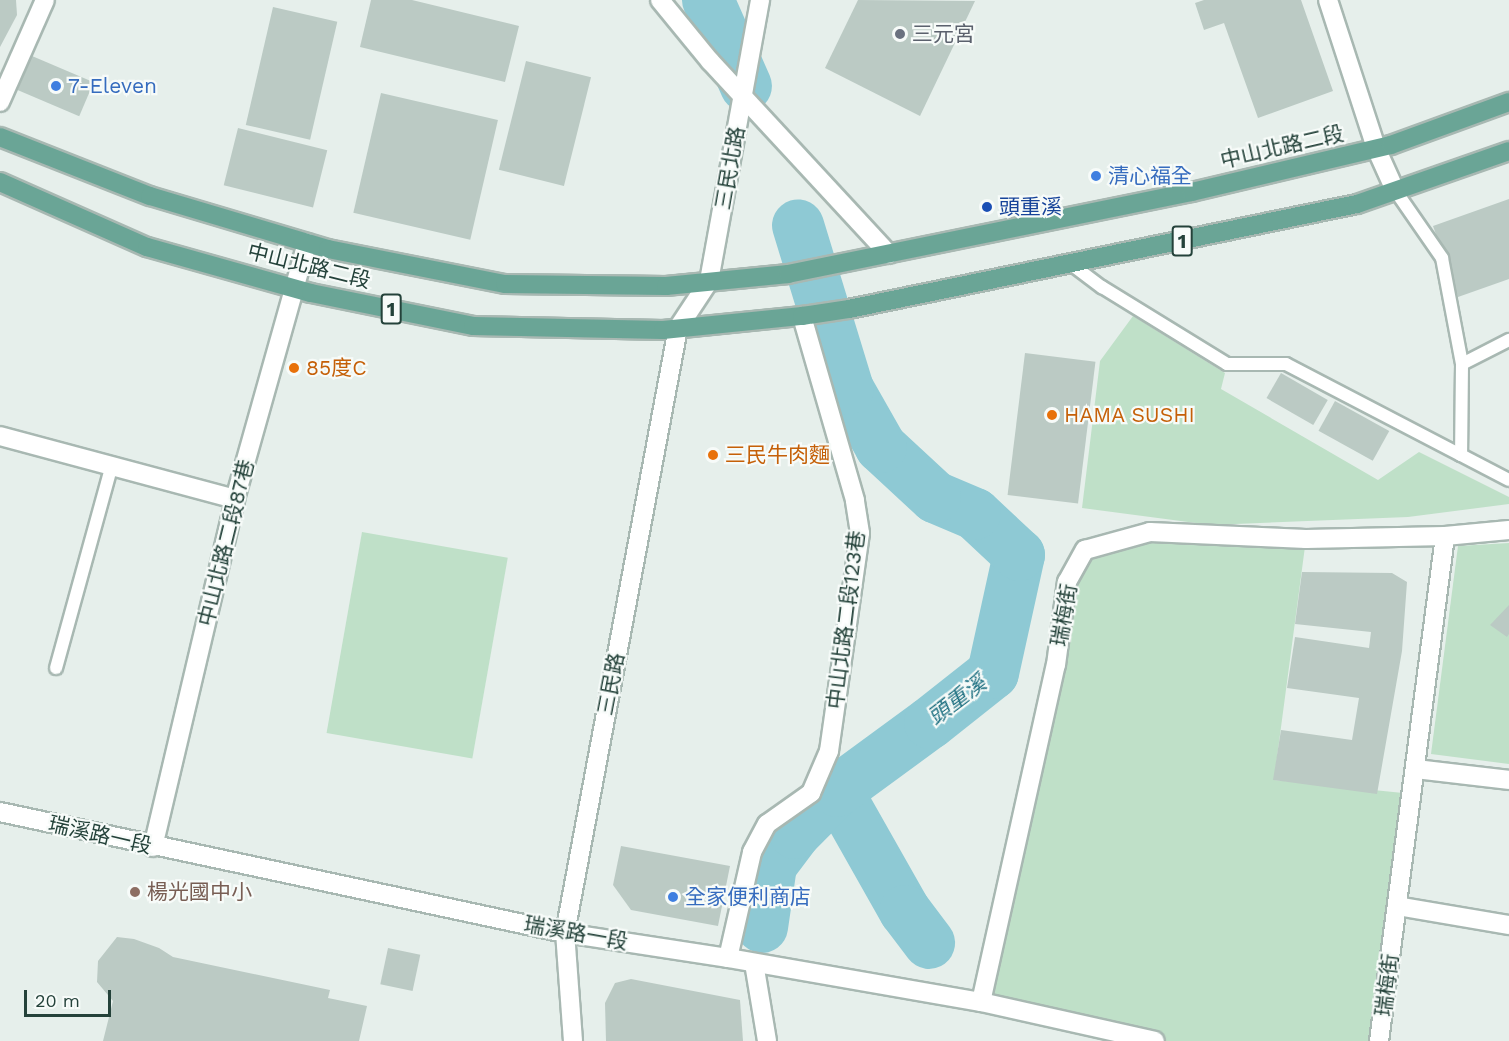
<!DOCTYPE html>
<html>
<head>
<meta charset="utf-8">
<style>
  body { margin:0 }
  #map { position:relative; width:1509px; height:1041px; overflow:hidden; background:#e6efeb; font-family:"Work Sans","Noto Sans TC",sans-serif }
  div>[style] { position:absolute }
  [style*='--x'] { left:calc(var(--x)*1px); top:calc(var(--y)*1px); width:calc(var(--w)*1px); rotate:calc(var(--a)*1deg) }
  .green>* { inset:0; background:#bfe0c8; transform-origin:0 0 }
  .river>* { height:52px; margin:-26px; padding:0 26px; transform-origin:26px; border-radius:26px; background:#8ec9d4 }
  .building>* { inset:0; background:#bbcac4; transform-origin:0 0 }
  .roads { filter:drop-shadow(2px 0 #a8b8b2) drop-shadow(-2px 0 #a8b8b2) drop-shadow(0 2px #a8b8b2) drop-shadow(0 -2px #a8b8b2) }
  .lane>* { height:12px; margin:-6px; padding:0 6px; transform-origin:6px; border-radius:6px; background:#fff }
  .street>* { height:18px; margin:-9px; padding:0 9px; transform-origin:9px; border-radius:9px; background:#fff }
  .secondary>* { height:18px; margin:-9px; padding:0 9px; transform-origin:9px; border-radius:9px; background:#fff }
  .primary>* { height:18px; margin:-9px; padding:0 9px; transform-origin:9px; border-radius:9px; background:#6aa596 }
  .dots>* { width:16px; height:16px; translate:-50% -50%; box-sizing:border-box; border:3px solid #f7fbf9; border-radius:50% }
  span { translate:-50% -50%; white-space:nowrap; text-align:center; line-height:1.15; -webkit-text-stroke:4.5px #f7fbf9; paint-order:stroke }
  .shield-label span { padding:2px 4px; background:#f7fbf9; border:2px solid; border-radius:4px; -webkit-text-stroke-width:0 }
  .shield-label { font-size:20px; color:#24423a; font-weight:700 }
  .worship-label { font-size:21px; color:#5b616d }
  .left { translate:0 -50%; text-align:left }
  .shop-label { font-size:21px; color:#366cbe }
  .street-label { font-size:21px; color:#24423a }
  .transit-label { font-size:21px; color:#164399 }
  .food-label { font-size:21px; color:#c56008 }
  .education-label { font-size:21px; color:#785e54 }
  .water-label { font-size:22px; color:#1c6f80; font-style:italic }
  .scale { position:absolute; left:24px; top:990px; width:87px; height:27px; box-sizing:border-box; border:3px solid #24423a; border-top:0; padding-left:8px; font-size:18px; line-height:21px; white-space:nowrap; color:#24423a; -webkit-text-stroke:4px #f7fbf9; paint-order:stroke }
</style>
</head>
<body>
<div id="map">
  <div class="green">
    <i style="clip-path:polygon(1133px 316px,1225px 373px,1221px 389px,1378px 480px,1419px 452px,1509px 497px,1509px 504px,1408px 517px,1211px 525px,1082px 508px,1100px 361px)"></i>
    <i style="left:362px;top:532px;width:148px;height:204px;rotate:10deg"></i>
    <i style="clip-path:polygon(1150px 532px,1306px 539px,1274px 780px,1413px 794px,1379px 1041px,1155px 1041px,981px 1002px,1067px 582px,1085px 550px)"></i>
    <i style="clip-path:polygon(1509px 543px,1509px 764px,1431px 754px,1458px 546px)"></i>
  </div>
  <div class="river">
    <i style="--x:708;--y:0;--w:94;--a:66.2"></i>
    <i style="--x:837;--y:791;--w:138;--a:60.5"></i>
    <i style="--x:905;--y:911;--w:40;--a:53"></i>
    <i style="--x:762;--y:927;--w:63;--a:-81.7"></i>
    <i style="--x:771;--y:865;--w:40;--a:-53"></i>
    <i style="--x:795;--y:833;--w:59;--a:-45"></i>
    <i style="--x:837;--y:791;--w:115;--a:-36.2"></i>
    <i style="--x:930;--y:723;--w:80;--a:-38.4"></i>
    <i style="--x:993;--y:673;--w:121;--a:-77.6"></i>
    <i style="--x:1019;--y:555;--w:60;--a:-137"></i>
    <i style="--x:975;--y:514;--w:43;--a:-157"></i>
    <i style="--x:935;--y:497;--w:74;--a:-137.2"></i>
    <i style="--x:881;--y:447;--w:67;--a:-119.6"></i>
    <i style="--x:848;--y:389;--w:171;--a:-107"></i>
  </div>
  <div class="building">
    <i style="clip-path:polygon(0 0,16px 0,17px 15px,0 47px)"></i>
    <i style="clip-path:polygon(371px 0,412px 0,519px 26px,505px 82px,360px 47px)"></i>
    <i style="clip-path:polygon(858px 0,975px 1px,920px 116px,825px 68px)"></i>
    <i style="clip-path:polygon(1204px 0,1301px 0,1333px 91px,1258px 118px,1224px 23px,1204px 30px,1195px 3px)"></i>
    <i style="left:273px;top:7px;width:66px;height:121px;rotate:13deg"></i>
    <i style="left:32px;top:56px;width:67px;height:37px;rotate:23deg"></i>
    <i style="left:526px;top:61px;width:67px;height:112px;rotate:14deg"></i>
    <i style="left:381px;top:93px;width:120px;height:123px;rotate:13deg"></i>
    <i style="left:238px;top:128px;width:92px;height:59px;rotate:14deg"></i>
    <i style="clip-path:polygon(1509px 199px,1509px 279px,1458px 297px,1433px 226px)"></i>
    <i style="left:1025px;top:353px;width:71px;height:143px;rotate:7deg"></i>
    <i style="left:1281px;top:373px;width:54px;height:29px;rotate:30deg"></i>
    <i style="left:1335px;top:401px;width:62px;height:34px;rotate:29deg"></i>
    <i style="clip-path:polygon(1302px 572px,1392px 573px,1407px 582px,1402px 651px,1377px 794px,1273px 780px,1281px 730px,1352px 740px,1359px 698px,1287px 688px,1295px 637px,1369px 648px,1371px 632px,1295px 624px)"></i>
    <i style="clip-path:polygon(1509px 605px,1509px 634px,1507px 637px,1490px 625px)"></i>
    <i style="clip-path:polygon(621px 846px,730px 866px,718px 926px,631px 910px,613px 885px)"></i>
    <i style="clip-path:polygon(117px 937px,134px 939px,159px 948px,173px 957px,330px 990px,328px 998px,367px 1006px,359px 1041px,103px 1041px,113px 1001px,97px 982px,98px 961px)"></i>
    <i style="left:388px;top:948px;width:33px;height:37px;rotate:12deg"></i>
    <i style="clip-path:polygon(631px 979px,740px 1000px,743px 1041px,606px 1041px,605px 1003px,615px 983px)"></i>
  </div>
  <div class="roads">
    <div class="lane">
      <i style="--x:1395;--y:190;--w:83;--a:55.3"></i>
      <i style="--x:1442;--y:258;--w:108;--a:79.3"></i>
      <i style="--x:1462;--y:364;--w:91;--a:90.6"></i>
      <i style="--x:1461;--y:455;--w:54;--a:27.5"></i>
      <i style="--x:1071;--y:264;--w:39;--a:37"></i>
      <i style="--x:1102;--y:287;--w:147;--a:31.6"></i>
      <i style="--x:1227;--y:364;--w:59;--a:0"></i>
      <i style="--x:1286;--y:364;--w:197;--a:27.5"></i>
      <i style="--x:1462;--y:364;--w:53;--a:-27.1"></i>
      <i style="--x:56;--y:668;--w:207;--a:-74.6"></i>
    </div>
    <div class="street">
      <i style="--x:660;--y:0;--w:79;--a:50.7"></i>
      <i style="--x:710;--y:61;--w:263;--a:47.2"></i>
      <i style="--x:1328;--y:0;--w:156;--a:72"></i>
      <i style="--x:1376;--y:148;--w:46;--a:65.7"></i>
      <i style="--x:0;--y:102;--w:111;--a:-66.2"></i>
      <i style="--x:0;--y:436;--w:243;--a:15"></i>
      <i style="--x:1416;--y:769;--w:94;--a:6.7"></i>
      <i style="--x:153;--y:847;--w:358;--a:-76.7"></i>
      <i style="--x:235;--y:499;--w:266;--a:-74.3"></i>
      <i style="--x:1397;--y:906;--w:114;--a:9.6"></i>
      <i style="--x:728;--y:958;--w:109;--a:-77.2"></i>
      <i style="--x:752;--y:852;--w:32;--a:-62"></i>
      <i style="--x:767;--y:824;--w:54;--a:-35.2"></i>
      <i style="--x:811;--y:793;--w:46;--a:-66.8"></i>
      <i style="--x:829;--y:751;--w:220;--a:-81.9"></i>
      <i style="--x:860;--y:533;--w:33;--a:-99"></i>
      <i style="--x:855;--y:500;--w:191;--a:-106.1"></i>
      <i style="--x:754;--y:963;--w:79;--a:80.5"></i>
      <i style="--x:981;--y:1002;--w:345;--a:-77.5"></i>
      <i style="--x:1056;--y:665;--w:84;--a:-82.5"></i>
      <i style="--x:1067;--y:582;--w:37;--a:-61"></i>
      <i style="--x:1085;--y:550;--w:67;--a:-15.5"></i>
      <i style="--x:1150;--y:532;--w:156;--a:2.6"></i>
      <i style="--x:1306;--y:539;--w:139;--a:-1.2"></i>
      <i style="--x:1445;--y:536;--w:64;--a:-5.4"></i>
      <i style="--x:1379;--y:1041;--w:509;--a:-82.55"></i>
    </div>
    <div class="secondary">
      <i style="--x:0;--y:812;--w:578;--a:12.09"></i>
      <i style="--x:565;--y:933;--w:165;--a:8.7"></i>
      <i style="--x:728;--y:958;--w:257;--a:9.9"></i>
      <i style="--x:981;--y:1002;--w:178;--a:12.6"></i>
      <i style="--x:573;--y:1041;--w:108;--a:-94.2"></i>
      <i style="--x:565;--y:933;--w:615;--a:-79.42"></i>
      <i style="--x:678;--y:328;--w:56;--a:-56.6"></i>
      <i style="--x:709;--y:281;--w:286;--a:-79.7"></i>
    </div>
    <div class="primary">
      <i style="--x:0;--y:137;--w:161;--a:21.5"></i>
      <i style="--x:150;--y:196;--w:186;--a:16.6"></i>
      <i style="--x:328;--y:249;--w:180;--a:11.2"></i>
      <i style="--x:505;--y:284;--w:161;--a:0.7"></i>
      <i style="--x:666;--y:286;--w:123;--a:-5.6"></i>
      <i style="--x:788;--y:274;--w:412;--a:-11.5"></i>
      <i style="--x:1192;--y:192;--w:204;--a:-13.3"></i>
      <i style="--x:1391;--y:145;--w:126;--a:-20"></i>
      <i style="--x:0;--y:182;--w:161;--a:23.9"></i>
      <i style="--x:147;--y:247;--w:170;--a:15.7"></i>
      <i style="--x:311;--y:293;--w:165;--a:11.5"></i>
      <i style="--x:473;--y:326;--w:190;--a:1.2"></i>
      <i style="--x:663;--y:330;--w:140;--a:-5.8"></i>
      <i style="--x:802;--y:316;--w:48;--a:-8.5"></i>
      <i style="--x:849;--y:309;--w:519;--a:-11.68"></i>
      <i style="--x:1357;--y:204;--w:161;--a:-19.2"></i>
    </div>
  </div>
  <div class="dots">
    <i style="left:900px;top:34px;background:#6b7280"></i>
    <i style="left:56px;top:86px;background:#3f7fe0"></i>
    <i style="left:1096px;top:176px;background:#3f7fe0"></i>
    <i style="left:987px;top:207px;background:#1a4fb4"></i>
    <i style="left:294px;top:368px;background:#e8710a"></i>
    <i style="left:1052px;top:415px;background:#e8710a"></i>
    <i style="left:713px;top:455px;background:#e8710a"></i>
    <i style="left:135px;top:892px;background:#8d6e63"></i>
    <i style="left:673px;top:897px;background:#3f7fe0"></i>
  </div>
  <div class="shield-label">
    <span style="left:1182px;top:241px">1</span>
    <span style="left:391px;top:309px">1</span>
  </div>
  <div class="worship-label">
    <span class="left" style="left:912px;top:34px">三元宮</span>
  </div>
  <div class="shop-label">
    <span class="left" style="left:68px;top:86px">7-Eleven</span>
    <span class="left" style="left:1108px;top:176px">清心福全</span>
    <span class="left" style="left:685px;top:897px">全家便利商店</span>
  </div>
  <div class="street-label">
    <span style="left:1282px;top:147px;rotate:-13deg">中山北路二段</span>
    <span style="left:730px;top:168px;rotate:-80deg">三民北路</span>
    <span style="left:309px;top:266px;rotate:14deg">中山北路二段</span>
    <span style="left:226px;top:543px;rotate:-76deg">中山北路二段87巷</span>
    <span style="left:1064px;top:615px;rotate:-80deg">瑞梅街</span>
    <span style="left:846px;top:620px;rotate:-83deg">中山北路二段123巷</span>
    <span style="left:611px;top:684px;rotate:-79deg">三民路</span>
    <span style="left:100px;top:835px;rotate:13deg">瑞溪路一段</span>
    <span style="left:576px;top:933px;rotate:10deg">瑞溪路一段</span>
    <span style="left:1387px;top:985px;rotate:-83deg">瑞梅街</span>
  </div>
  <div class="transit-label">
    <span class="left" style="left:999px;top:207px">頭重溪</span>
  </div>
  <div class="food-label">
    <span class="left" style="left:306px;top:368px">85度C</span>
    <span class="left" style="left:1064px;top:415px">HAMA SUSHI</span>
    <span class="left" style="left:725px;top:455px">三民牛肉麵</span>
  </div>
  <div class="education-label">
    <span class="left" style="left:147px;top:892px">楊光國中小</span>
  </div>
  <div class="water-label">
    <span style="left:957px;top:700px;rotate:-37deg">頭重溪</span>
  </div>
  <div class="scale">20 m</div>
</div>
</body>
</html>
